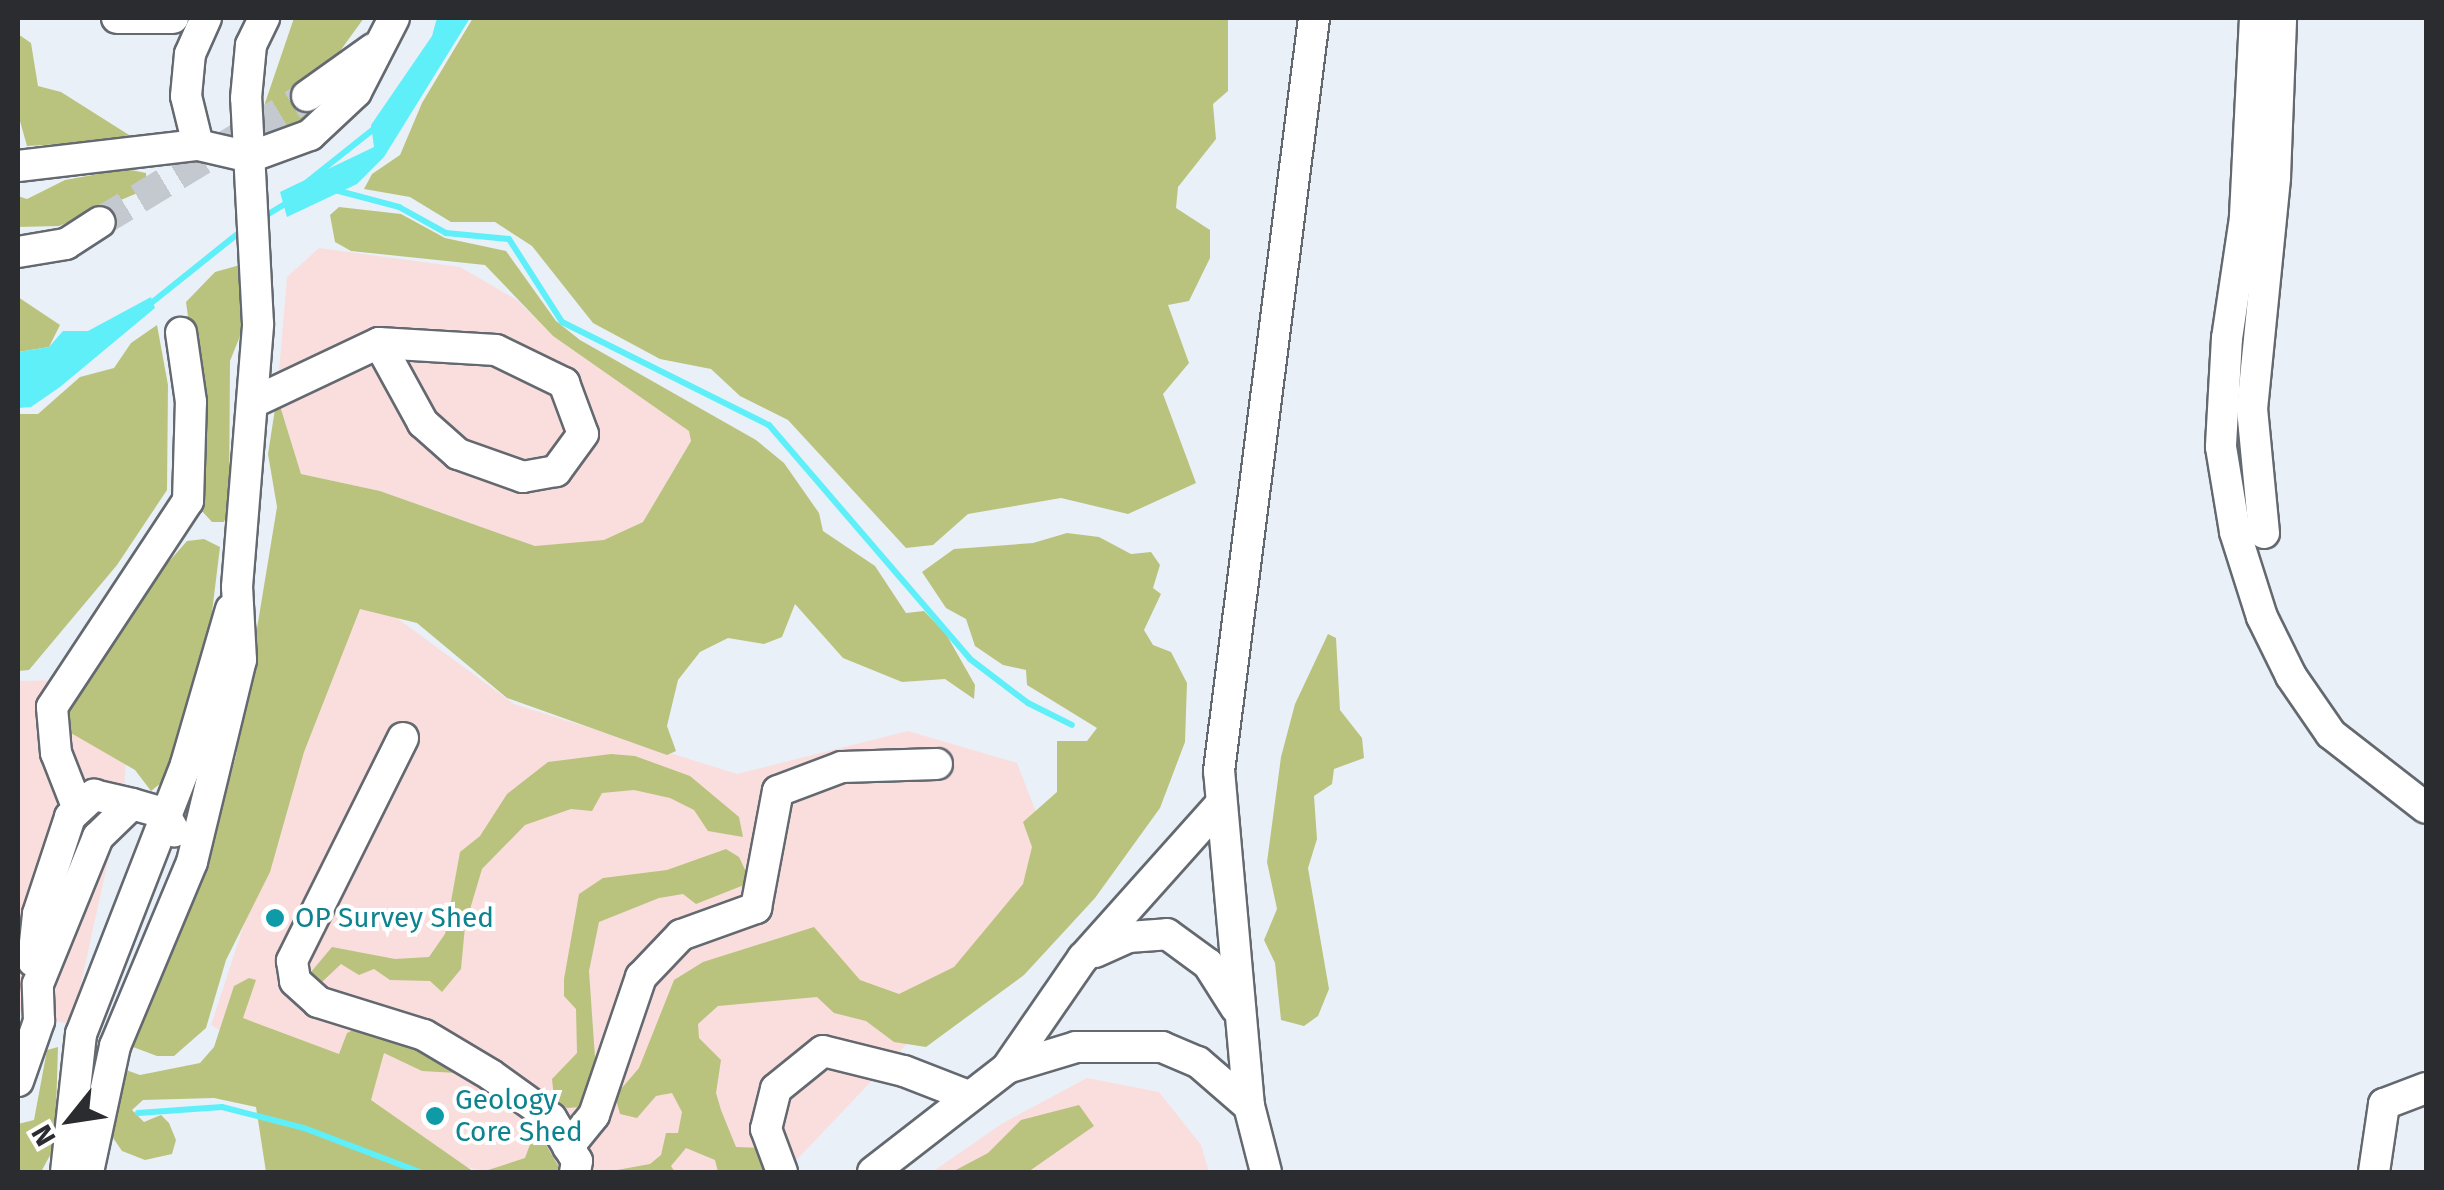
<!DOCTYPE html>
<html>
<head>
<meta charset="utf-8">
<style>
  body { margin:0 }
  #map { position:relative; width:2444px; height:1190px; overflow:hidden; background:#eaf0f8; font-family:"Fira Sans",sans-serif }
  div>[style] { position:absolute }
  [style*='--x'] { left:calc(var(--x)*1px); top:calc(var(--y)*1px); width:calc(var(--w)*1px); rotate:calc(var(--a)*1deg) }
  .industrial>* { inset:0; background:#f9dedd }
  .green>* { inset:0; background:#bac37d }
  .water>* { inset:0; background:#5eeff8 }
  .stream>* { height:6px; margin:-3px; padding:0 3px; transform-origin:3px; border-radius:3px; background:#5eeff8 }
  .minor-tunnel>* { height:30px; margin-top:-15px; transform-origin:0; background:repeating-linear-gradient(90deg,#c4c9d0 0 30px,transparent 0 45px) }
  .roads { filter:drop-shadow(2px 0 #646970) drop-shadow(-2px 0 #646970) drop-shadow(0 2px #646970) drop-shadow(0 -2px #646970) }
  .minor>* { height:30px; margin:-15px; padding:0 15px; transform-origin:15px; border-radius:15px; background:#fff }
  .dots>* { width:28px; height:28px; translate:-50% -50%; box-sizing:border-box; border:5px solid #fff; border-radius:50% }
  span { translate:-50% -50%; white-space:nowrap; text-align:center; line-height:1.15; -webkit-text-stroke:8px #fff; paint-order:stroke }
  .culture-label { font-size:28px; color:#0d838f }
  .left { translate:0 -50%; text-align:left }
  .frame { position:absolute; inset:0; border:20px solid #2a2c2f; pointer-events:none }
  .north { position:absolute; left:20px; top:1070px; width:100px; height:100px; -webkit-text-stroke:8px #fff; paint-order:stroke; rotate:240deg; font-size:28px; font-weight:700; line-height:40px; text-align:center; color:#2a2c2f }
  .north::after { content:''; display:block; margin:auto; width:35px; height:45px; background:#2a2c2f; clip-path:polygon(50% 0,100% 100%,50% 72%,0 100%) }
</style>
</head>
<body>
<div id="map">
  <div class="industrial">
    <i style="clip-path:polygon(319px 248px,460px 267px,517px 300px,553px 336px,690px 431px,691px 441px,643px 522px,604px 541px,535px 546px,380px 491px,301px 474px,277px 396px,287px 277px)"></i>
    <i style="clip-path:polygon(350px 601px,382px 607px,514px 704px,737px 774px,908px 731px,1017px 763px,1049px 846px,1043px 901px,785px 1172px,488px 1172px,454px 1165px,211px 1025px)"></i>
    <i style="clip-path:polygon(132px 679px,124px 788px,72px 1025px,18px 1011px,18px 681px)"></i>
    <i style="clip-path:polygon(1087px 1078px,1159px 1092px,1201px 1145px,1209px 1172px,932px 1172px,1003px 1123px)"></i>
  </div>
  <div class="green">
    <i style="clip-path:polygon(294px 18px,364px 18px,327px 69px,323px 107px,274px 136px,264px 126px,265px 103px)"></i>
    <i style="clip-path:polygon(473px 18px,1228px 18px,1228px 91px,1213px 104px,1216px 139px,1178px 187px,1176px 208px,1210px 230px,1210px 258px,1189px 301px,1168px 305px,1189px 363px,1163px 394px,1196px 483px,1128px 514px,1061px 498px,968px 514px,933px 545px,906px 548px,788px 420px,740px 396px,711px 369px,660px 359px,593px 323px,532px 246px,495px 222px,451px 222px,410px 197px,364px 189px,372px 174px,400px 155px,422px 103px)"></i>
    <i style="clip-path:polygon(18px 34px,31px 43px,38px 86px,61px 92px,137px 140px,27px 146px,18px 114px)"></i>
    <i style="clip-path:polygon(126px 169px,146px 173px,147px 189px,59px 226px,18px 227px,18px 196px,27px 199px,65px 180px)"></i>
    <i style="clip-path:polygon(339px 207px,401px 214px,445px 238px,506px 251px,556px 321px,580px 340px,756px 440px,784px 463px,819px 513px,823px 531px,875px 566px,906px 613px,924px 611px,946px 634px,975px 685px,974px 699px,945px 679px,902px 682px,843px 658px,795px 604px,782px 637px,764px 644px,728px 638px,700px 652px,678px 680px,667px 726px,676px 751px,667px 755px,507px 698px,417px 623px,360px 609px,304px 752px,270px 872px,226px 960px,206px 1028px,174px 1056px,157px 1056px,125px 1044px,198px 888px,236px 756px,277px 507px,268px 454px,277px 396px,301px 474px,380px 491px,535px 546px,604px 540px,643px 522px,691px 441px,689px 431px,553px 336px,485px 265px,351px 251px,335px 242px,330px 215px)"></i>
    <i style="clip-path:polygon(240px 265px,246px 321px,230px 361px,229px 510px,224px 522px,212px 522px,201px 510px,203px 424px,186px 302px,215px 272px)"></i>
    <i style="clip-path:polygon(18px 297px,60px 325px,49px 347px,18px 352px)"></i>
    <i style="clip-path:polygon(157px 325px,168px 385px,167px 490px,117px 565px,29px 670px,18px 671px,18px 414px,38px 414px,80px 377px,114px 368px,131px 343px)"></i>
    <i style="clip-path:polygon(1067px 533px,1099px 537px,1131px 554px,1151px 552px,1160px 565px,1153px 588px,1161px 594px,1144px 630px,1153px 645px,1171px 652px,1187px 683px,1185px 742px,1160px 808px,1095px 898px,1024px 975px,926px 1047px,894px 1042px,866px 1021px,834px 1013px,817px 997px,718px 1006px,698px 1024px,699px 1038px,721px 1060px,716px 1093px,721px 1110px,736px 1147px,764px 1148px,773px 1172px,718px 1172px,715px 1160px,686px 1148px,671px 1166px,675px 1172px,606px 1172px,650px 1164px,661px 1155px,666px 1133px,678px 1133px,682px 1112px,672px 1093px,656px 1096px,637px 1118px,620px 1114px,615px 1096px,639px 1068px,674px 980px,703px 962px,814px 927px,860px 980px,899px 994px,954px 967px,1023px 884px,1032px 847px,1023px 822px,1057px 792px,1057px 741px,1087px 741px,1097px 728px,1027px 685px,1026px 670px,1003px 665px,975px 646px,966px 619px,946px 608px,922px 572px,954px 549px,1033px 543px)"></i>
    <i style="clip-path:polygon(204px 539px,220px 547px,208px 645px,180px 737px,161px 783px,151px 791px,135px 770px,64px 729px,61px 711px,150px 583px,187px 541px)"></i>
    <i style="clip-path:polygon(1328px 634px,1336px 638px,1340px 710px,1362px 738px,1364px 758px,1334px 769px,1332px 784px,1314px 796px,1317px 839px,1308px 868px,1329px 989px,1318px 1016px,1304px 1026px,1281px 1020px,1275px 963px,1264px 940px,1277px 909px,1267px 862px,1281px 757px,1295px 704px)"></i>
    <i style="clip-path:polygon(611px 754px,635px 756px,690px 776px,739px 817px,743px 837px,708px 831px,694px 810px,670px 798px,634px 790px,602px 793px,592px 811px,571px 809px,525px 825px,482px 869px,465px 926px,461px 969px,442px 992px,430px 981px,390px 980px,374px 969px,359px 975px,341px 964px,322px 982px,311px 972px,332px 947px,395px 959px,429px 957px,445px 934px,460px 852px,480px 836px,507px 794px,548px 762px)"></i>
    <i style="clip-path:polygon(726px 849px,739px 857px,749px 878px,744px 885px,696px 904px,683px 894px,659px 898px,599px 922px,589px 971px,596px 1072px,582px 1107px,567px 1108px,554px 1098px,552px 1079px,577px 1053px,576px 1009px,564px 996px,564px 979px,579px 894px,603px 878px,667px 870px)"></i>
    <i style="clip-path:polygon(249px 978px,256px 980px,243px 1018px,339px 1054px,347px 1033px,357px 1028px,410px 1040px,455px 1066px,457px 1073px,422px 1071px,384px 1053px,371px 1100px,474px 1172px,266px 1172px,256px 1107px,214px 1098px,143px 1100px,132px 1110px,144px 1122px,161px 1115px,169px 1123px,176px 1140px,172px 1154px,145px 1160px,122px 1151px,109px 1132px,118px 1067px,140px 1075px,200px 1063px,214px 1047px,234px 986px)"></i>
    <i style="clip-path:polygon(58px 1047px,55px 1146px,41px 1172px,18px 1172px,18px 1124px,34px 1120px,47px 1050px)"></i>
    <i style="clip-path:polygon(1079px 1105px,1094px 1126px,1028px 1172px,952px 1172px,988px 1153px,1021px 1120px)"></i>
    <i style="clip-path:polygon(536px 1128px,562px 1172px,482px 1172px,525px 1158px)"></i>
  </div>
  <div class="water">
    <i style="clip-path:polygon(437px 18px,470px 18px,384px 157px,357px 184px,287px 217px,280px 192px,374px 147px,371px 125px,432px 36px)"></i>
    <i style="clip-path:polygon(151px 297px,155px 308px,60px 387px,31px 407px,18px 408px,18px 352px,49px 347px,63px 331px,88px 331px)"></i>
  </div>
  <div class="stream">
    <i style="--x:307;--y:182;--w:87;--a:-38.5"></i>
    <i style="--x:335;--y:190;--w:66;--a:14.9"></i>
    <i style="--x:399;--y:207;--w:54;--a:29"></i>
    <i style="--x:446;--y:233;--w:63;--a:5.4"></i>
    <i style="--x:509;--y:239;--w:98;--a:57.4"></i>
    <i style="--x:562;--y:322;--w:231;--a:26.5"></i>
    <i style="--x:769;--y:425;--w:308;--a:49.3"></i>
    <i style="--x:970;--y:659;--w:73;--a:37.2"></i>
    <i style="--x:1028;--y:703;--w:49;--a:26.6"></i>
    <i style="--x:260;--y:219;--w:33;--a:-31"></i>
    <i style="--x:150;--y:304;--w:117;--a:-38.7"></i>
    <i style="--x:138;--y:1113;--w:84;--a:-4.1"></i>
    <i style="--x:222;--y:1107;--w:85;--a:14.4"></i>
    <i style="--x:304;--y:1128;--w:124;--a:20.8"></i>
  </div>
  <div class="minor-tunnel">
    <i style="--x:100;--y:222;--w:242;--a:-31.3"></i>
  </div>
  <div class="roads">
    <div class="minor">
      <i style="--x:117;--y:18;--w:56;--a:0"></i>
      <i style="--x:2255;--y:18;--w:200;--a:92.9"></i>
      <i style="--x:2245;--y:218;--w:121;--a:98.5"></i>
      <i style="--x:2227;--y:338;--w:109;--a:93.2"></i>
      <i style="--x:2221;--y:447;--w:86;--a:80.6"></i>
      <i style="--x:2235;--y:532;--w:89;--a:72.4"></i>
      <i style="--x:2262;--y:617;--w:66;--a:63.8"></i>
      <i style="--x:2291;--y:676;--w:70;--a:55.4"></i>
      <i style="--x:2331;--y:734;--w:120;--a:37.9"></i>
      <i style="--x:307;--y:96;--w:81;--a:-35.5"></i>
      <i style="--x:198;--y:145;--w:50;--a:-103.8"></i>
      <i style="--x:186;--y:96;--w:42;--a:-84.6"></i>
      <i style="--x:190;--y:54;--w:39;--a:-66"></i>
      <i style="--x:18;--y:166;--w:181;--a:-6.7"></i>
      <i style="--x:198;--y:145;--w:53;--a:13"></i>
      <i style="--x:250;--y:157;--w:64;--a:-20.1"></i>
      <i style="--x:310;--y:135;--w:63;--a:-43.1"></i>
      <i style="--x:356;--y:92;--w:83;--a:-62.8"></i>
      <i style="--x:18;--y:252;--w:49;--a:-9.5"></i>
      <i style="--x:66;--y:244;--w:40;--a:-32.9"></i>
      <i style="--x:254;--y:402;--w:138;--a:-25.3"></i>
      <i style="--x:379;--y:343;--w:117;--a:3.4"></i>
      <i style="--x:496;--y:350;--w:76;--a:25.9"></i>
      <i style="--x:564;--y:383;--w:54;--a:69.6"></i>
      <i style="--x:583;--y:434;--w:46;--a:126.1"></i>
      <i style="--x:556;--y:471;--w:34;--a:170"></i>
      <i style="--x:523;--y:477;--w:69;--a:-160.5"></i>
      <i style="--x:458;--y:454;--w:47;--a:-138.5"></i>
      <i style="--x:423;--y:423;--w:91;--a:-118.8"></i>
      <i style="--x:2264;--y:533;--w:125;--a:-95.5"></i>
      <i style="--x:2252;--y:409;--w:233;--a:-84.3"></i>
      <i style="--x:2275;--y:177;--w:159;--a:-87.8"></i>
      <i style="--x:403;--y:738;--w:249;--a:116.5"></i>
      <i style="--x:292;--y:961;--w:20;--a:81"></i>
      <i style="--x:295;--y:981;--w:31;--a:42"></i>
      <i style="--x:318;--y:1002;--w:111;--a:17.3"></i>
      <i style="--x:424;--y:1035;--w:78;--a:30.8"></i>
      <i style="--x:491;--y:1075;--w:74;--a:35.6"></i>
      <i style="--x:551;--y:1118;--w:50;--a:58.8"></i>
      <i style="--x:577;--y:1161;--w:11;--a:100"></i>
      <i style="--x:78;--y:809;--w:60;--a:-111.4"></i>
      <i style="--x:56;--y:753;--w:46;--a:-95"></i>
      <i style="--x:52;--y:707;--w:247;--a:-56.6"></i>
      <i style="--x:188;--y:501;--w:99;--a:-88.3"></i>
      <i style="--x:191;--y:402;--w:70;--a:-98.2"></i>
      <i style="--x:1095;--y:952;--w:36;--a:-24"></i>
      <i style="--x:1128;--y:937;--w:39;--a:-4"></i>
      <i style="--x:1167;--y:934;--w:51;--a:36.2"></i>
      <i style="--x:1208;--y:964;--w:52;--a:57.5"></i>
      <i style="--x:33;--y:961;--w:47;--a:-83.9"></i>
      <i style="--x:38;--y:914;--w:102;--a:-71.7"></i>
      <i style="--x:70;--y:817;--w:33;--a:-43"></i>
      <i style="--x:94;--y:795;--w:39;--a:13"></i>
      <i style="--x:1007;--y:1068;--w:72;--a:-16.9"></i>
      <i style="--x:1076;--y:1047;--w:86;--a:0"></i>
      <i style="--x:1162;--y:1047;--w:39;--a:23"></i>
      <i style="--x:1198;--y:1062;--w:67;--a:40.8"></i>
      <i style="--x:18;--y:1081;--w:64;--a:-70.7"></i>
      <i style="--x:39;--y:1021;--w:37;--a:-92"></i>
      <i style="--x:38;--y:984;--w:159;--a:-67.8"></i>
      <i style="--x:98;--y:837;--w:47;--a:-44.1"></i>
      <i style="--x:132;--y:804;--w:33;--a:16"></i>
      <i style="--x:164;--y:813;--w:21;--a:61"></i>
      <i style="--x:568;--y:1147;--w:41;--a:-50.9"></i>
      <i style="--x:594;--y:1115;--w:146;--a:-71.2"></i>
      <i style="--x:641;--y:977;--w:58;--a:-46.4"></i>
      <i style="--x:681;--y:935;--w:80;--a:-19.8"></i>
      <i style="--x:756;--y:908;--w:119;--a:-79.4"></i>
      <i style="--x:778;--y:791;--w:68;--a:-20.6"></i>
      <i style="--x:842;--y:767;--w:95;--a:-1.8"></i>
      <i style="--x:66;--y:1172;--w:139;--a:-83.8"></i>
      <i style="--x:81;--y:1034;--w:290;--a:-68.7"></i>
      <i style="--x:186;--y:764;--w:161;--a:-73.8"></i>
      <i style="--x:88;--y:1172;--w:129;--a:-77.9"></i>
      <i style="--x:115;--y:1046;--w:199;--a:-67.3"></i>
      <i style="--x:192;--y:862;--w:208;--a:-76.4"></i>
      <i style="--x:241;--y:660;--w:73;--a:-93.1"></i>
      <i style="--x:237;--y:587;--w:264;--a:-85.4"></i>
      <i style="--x:258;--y:324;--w:226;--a:-93"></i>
      <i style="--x:246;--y:98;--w:53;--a:-84.6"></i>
      <i style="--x:251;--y:45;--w:30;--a:-64"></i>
      <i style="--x:782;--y:1172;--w:46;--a:-110.4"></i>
      <i style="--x:766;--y:1129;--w:41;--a:-76"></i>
      <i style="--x:776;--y:1089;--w:60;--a:-39"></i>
      <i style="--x:823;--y:1051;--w:83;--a:13.9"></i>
      <i style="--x:904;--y:1071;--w:69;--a:21.3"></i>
      <i style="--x:873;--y:1172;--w:170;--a:-37.8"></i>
      <i style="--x:1007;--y:1068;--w:134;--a:-55.4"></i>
      <i style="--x:1083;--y:958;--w:204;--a:-48.2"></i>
      <i style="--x:1266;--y:1172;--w:68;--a:-104.4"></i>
      <i style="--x:1249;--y:1106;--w:336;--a:-95.1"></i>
      <i style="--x:1219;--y:771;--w:759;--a:-82.81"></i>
      <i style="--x:2374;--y:1172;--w:69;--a:-81.6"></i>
      <i style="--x:2384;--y:1104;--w:45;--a:-20.9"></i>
    </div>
  </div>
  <div class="dots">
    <i style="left:275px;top:918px;background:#0f9aa8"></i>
    <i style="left:435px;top:1116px;background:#0f9aa8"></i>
  </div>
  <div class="culture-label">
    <span class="left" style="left:295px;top:918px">OP Survey Shed</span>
    <span class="left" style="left:455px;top:1116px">Geology<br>Core Shed</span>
  </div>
  <div class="frame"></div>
  <div class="north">N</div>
</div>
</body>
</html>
